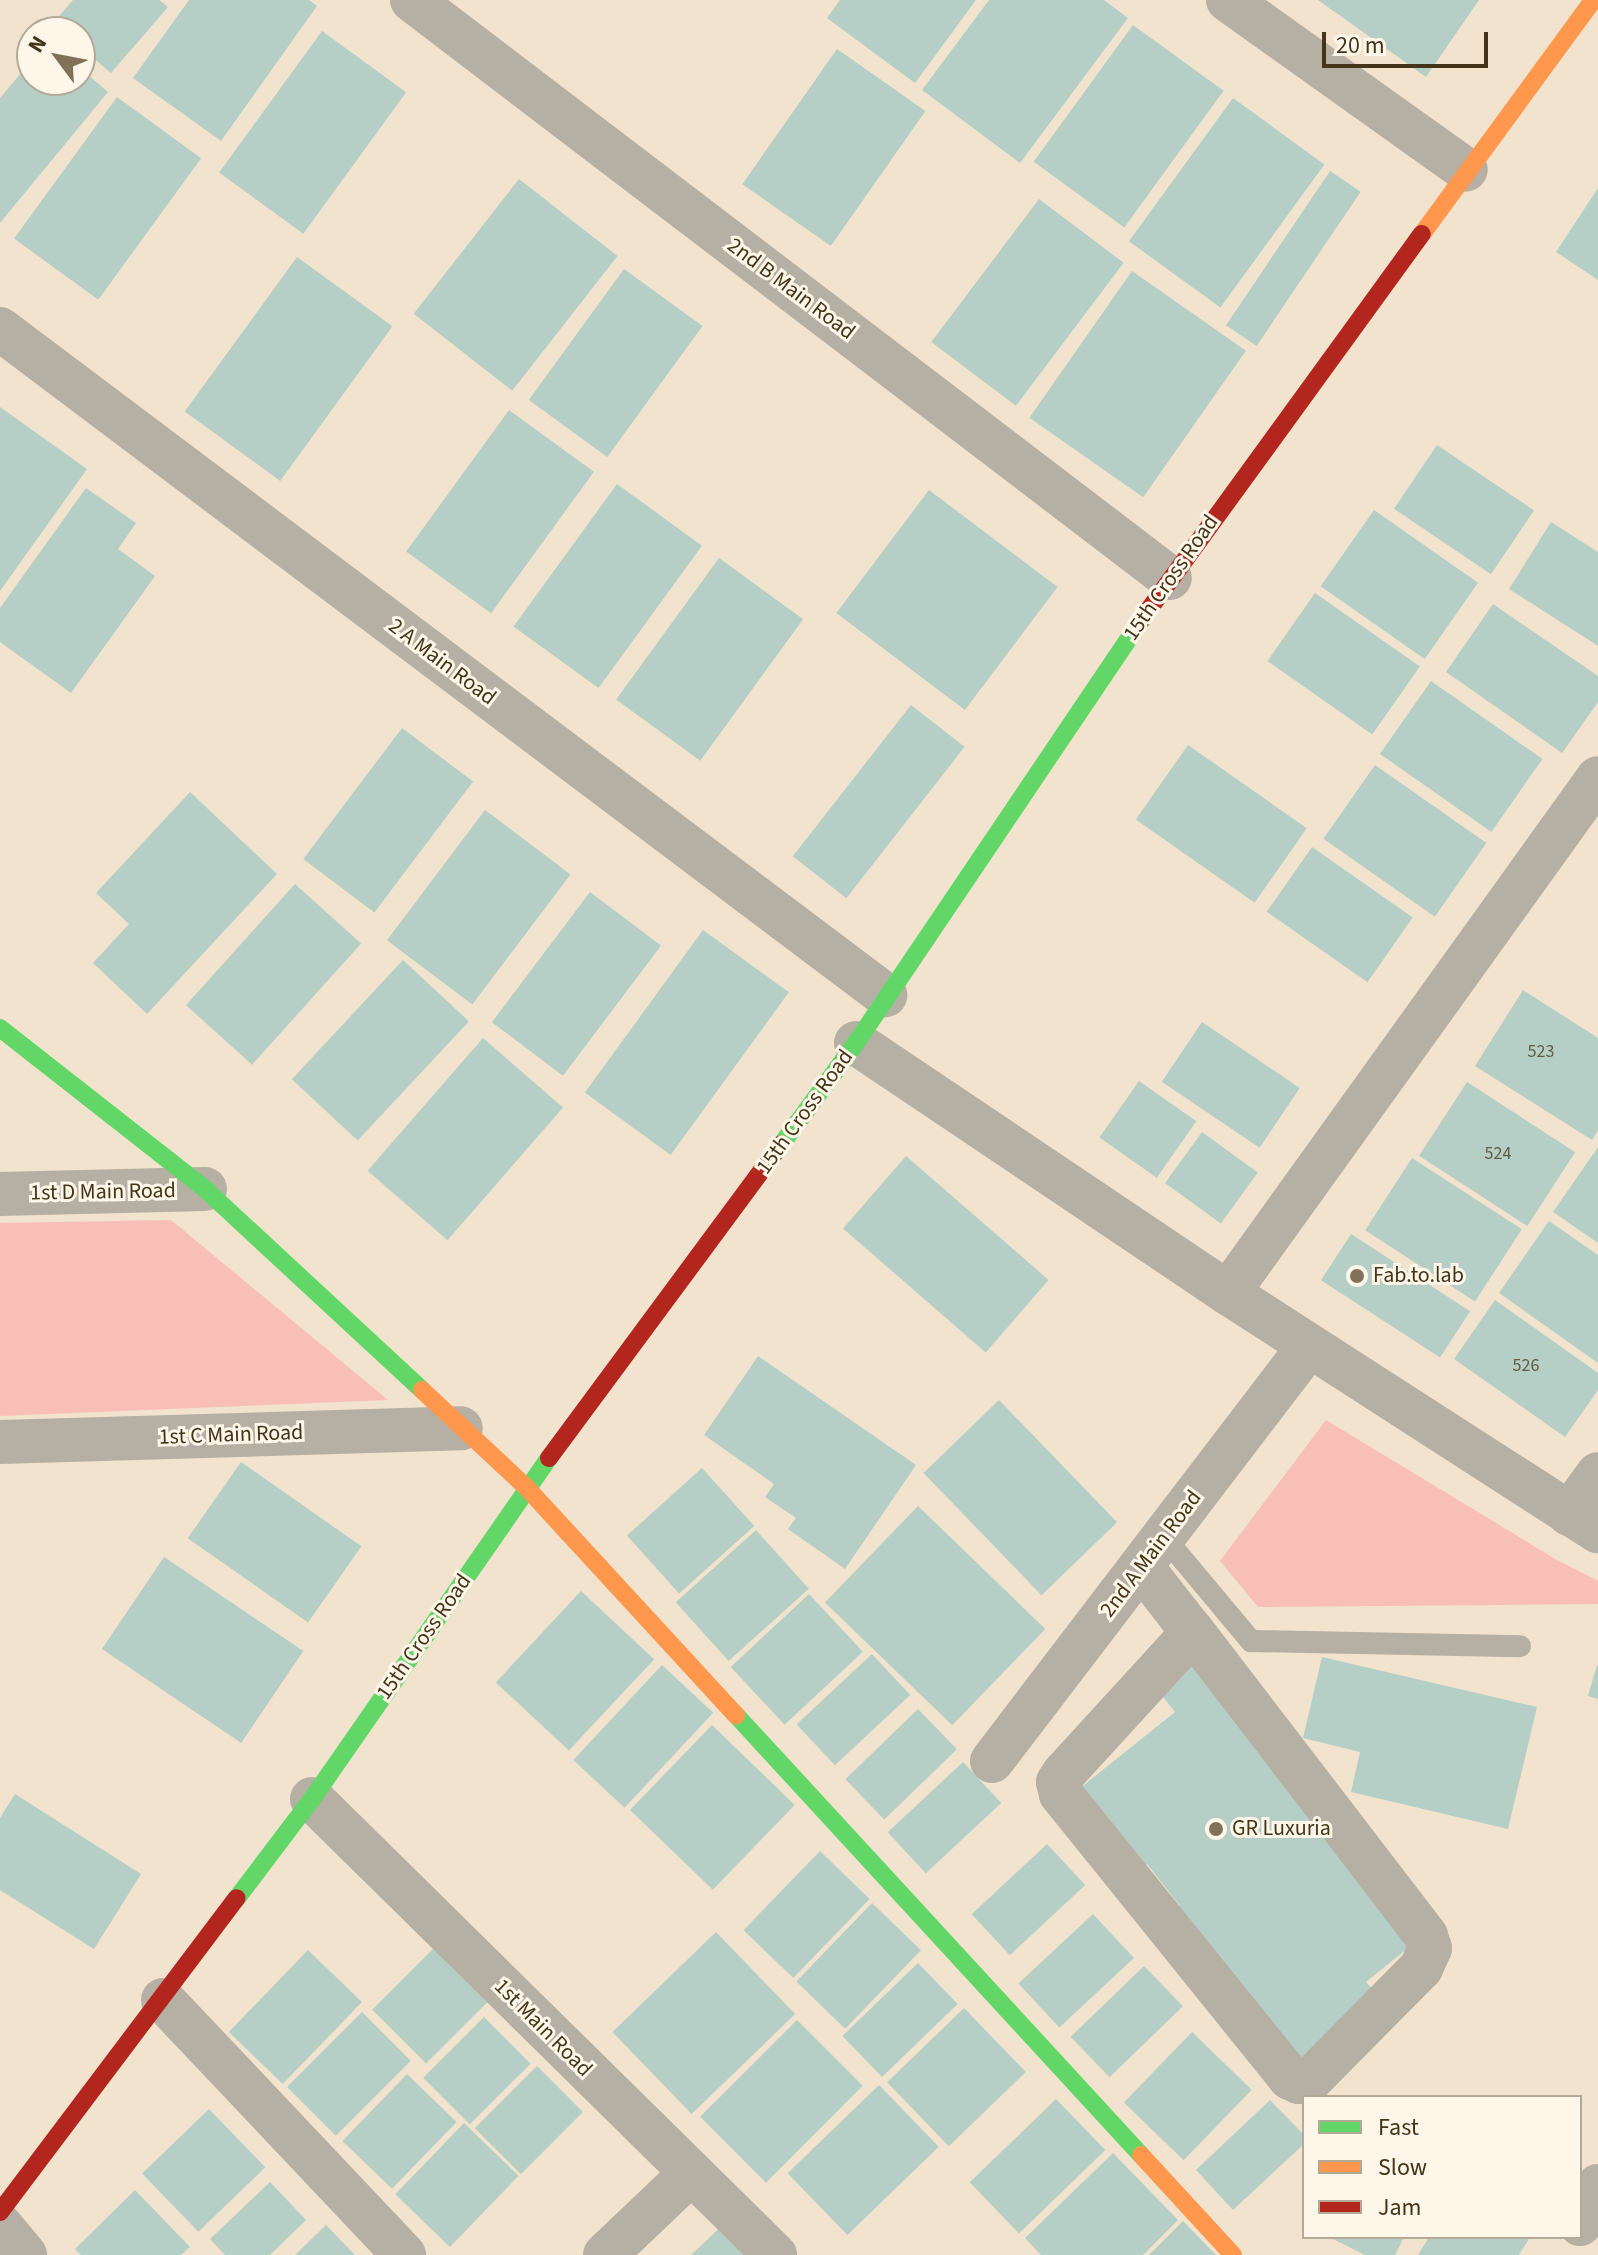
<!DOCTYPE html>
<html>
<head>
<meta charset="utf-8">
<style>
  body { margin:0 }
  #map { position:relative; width:1598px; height:2255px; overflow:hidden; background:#f1e3ce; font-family:"Source Sans 3",sans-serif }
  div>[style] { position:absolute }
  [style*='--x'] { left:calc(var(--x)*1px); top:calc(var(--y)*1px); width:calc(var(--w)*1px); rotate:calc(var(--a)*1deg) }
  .green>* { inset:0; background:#f8bfb6 }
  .building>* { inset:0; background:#b6cfc6; transform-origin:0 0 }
  .lane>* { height:22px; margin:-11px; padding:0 11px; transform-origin:11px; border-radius:11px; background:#b6afa4 }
  .street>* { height:44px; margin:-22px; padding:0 22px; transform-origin:22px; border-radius:22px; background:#b6afa4 }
  .fast>* { height:18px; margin:-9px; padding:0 9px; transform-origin:9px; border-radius:9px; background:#63d668 }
  .slow>* { height:18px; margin:-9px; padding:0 9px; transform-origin:9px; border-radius:9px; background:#ff974d }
  .jam>* { height:18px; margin:-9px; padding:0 9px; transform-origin:9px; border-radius:9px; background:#b3261e }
  .dots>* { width:22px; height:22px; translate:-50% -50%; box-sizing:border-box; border:4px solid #fef6e9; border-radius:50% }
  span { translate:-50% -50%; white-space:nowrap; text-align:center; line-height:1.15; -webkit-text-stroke:6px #fef6e9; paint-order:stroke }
  .number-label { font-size:18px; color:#605b44 }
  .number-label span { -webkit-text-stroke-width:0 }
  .street-label { font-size:22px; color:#443419 }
  .poi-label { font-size:22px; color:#443419 }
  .left { translate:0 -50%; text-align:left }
  .legend { position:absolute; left:1302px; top:2095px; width:280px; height:144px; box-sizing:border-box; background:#fef6e9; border:2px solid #b4a896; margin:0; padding:10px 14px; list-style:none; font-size:24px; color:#443419 }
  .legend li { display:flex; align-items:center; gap:16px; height:40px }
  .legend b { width:40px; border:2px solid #b4a896 }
  .north { position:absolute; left:16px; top:16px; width:80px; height:80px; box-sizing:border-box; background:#fef6e9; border:2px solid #b4a896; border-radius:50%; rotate:302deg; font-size:22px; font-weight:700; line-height:32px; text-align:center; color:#443419 }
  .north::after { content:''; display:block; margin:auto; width:28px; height:36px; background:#817158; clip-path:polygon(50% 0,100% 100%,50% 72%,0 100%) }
  .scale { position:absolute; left:1322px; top:32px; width:166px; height:36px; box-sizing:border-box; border:4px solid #443419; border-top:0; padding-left:10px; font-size:24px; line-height:28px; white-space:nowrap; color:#443419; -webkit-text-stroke:6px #fef6e9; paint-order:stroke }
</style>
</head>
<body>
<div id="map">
  <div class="green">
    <i style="clip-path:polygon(171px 1220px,388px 1400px,0 1416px,0 1223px)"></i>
    <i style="clip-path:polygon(1326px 1420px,1557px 1560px,1598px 1581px,1598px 1604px,1258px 1607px,1220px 1561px)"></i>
  </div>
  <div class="building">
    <i style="clip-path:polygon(73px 0,159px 0,168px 7px,111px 73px,80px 47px,80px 32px,63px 32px,53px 23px)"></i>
    <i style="clip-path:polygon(189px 0,309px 0,317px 6px,221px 141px,133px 78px)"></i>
    <i style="clip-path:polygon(840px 0,976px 0,915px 83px,827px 18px)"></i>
    <i style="clip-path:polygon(989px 0,1104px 0,1128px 18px,1020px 163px,922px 90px)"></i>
    <i style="clip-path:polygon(1318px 0,1479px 0,1426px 77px)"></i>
    <i style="left:1133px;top:25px;width:112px;height:169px;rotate:36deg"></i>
    <i style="left:322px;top:31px;width:104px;height:175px;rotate:36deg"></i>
    <i style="left:837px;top:49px;width:108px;height:165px;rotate:35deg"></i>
    <i style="clip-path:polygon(32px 60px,32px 80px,80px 80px,80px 68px,108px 92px,0 223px,0 98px)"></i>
    <i style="left:117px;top:97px;width:104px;height:175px;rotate:36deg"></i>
    <i style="left:1233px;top:98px;width:113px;height:177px;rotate:36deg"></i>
    <i style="left:1330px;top:171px;width:37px;height:186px;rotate:34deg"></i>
    <i style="left:519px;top:179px;width:125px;height:171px;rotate:38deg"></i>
    <i style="clip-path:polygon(1598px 188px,1598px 280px,1556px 252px)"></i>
    <i style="left:1039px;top:199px;width:106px;height:179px;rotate:37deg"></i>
    <i style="left:297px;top:257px;width:118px;height:191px;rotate:36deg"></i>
    <i style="left:624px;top:269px;width:97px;height:162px;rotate:36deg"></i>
    <i style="left:1132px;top:271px;width:139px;height:179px;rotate:35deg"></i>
    <i style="clip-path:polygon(0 407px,87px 469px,0 591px)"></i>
    <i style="left:509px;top:410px;width:105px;height:175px;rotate:36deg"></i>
    <i style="left:1437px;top:445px;width:117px;height:77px;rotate:34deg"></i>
    <i style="left:617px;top:484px;width:105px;height:176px;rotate:36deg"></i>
    <i style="clip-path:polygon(86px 488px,136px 523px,118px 549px,155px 576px,71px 693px,0 642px,0 608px)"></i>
    <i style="left:929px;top:490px;width:161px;height:154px;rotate:37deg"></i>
    <i style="left:1374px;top:510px;width:127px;height:93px;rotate:35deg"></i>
    <i style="clip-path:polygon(1551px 522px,1598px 552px,1598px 646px,1509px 589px)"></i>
    <i style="left:719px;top:558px;width:104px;height:175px;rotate:36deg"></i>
    <i style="left:1315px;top:593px;width:128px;height:83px;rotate:35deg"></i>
    <i style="clip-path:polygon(1493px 604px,1598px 676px,1598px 702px,1562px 753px,1446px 672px)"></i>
    <i style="left:1431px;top:681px;width:136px;height:89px;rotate:35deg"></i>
    <i style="left:911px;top:705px;width:68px;height:192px;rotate:38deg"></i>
    <i style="left:402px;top:728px;width:89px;height:164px;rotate:37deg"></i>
    <i style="left:1188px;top:745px;width:145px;height:91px;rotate:35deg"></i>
    <i style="left:1375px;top:765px;width:136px;height:90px;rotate:35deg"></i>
    <i style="clip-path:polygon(190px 792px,277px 874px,147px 1014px,93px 963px,129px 924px,96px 893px)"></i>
    <i style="left:485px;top:810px;width:107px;height:163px;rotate:37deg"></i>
    <i style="left:1312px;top:847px;width:123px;height:79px;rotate:35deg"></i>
    <i style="left:295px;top:884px;width:89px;height:163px;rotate:42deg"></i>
    <i style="left:590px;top:892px;width:89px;height:163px;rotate:37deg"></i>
    <i style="left:703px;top:930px;width:106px;height:201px;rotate:36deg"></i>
    <i style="left:403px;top:960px;width:90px;height:163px;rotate:43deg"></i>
    <i style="clip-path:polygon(1523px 990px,1598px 1038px,1598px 1130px,1592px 1140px,1475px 1066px)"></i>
    <i style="left:1202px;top:1022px;width:118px;height:72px;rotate:34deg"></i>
    <i style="left:483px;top:1038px;width:106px;height:176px;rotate:41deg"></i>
    <i style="left:1139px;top:1081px;width:70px;height:69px;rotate:35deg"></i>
    <i style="left:1467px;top:1082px;width:129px;height:88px;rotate:33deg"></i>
    <i style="left:1202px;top:1132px;width:69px;height:63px;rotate:36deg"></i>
    <i style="clip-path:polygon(1598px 1147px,1598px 1243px,1553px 1212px)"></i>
    <i style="left:906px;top:1156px;width:189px;height:96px;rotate:41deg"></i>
    <i style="left:1412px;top:1158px;width:131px;height:86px;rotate:33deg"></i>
    <i style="clip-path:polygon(1549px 1221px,1598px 1255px,1598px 1363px,1499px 1293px)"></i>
    <i style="left:1351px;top:1234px;width:142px;height:55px;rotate:33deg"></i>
    <i style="clip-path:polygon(1495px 1300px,1598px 1373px,1598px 1390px,1565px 1437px,1454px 1359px)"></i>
    <i style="clip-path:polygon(758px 1356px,916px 1465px,845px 1569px,788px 1529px,796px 1518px,765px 1497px,774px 1484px,704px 1435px)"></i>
    <i style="left:999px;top:1400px;width:170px;height:105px;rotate:46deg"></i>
    <i style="left:241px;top:1462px;width:147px;height:93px;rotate:35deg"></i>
    <i style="left:702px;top:1468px;width:78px;height:101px;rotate:48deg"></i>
    <i style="left:918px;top:1506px;width:177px;height:134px;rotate:44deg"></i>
    <i style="left:756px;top:1530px;width:79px;height:108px;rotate:48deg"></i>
    <i style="left:164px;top:1557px;width:168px;height:111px;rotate:34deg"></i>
    <i style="left:581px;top:1591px;width:100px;height:125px;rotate:43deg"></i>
    <i style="left:809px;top:1594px;width:79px;height:107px;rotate:47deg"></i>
    <i style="left:872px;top:1654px;width:56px;height:103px;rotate:47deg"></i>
    <i style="clip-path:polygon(1322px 1657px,1537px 1707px,1508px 1829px,1351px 1792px,1360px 1752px,1303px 1738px)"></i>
    <i style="clip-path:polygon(1196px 1658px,1418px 1940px,1366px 1982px,1380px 1998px,1294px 2067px,1171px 1913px,1180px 1906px,1147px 1864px,1136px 1873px,1074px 1793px,1175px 1712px,1157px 1689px)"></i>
    <i style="left:662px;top:1665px;width:70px;height:130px;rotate:43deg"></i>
    <i style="clip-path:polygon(1597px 1665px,1598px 1665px,1598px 1699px,1588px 1696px)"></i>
    <i style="left:918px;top:1709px;width:56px;height:101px;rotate:46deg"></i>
    <i style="left:712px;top:1725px;width:115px;height:118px;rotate:44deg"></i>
    <i style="left:963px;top:1762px;width:56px;height:103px;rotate:47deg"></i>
    <i style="clip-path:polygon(15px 1794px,141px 1874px,94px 1949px,0 1890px,0 1818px)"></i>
    <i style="left:1047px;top:1844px;width:56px;height:103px;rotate:47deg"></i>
    <i style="left:820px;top:1851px;width:69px;height:110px;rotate:44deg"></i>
    <i style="left:872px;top:1903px;width:68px;height:109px;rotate:44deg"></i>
    <i style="left:1093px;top:1914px;width:60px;height:102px;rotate:47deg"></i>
    <i style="left:716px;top:1932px;width:114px;height:144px;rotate:46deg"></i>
    <i style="left:438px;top:1944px;width:76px;height:93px;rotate:45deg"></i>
    <i style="left:308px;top:1950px;width:75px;height:114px;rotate:44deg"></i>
    <i style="left:918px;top:1963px;width:57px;height:105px;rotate:46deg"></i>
    <i style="left:1144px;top:1966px;width:56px;height:102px;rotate:46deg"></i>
    <i style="left:964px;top:2008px;width:89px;height:107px;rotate:46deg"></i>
    <i style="left:362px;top:2012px;width:69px;height:106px;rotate:45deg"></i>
    <i style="left:484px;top:2017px;width:66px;height:86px;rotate:45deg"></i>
    <i style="left:797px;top:2020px;width:93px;height:137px;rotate:45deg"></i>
    <i style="left:1192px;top:2032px;width:83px;height:98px;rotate:44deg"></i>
    <i style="left:537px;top:2066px;width:65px;height:88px;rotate:45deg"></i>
    <i style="left:407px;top:2074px;width:69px;height:93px;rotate:44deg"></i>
    <i style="left:879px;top:2085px;width:86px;height:127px;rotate:46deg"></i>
    <i style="left:1056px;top:2099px;width:71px;height:120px;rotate:46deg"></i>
    <i style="clip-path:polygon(1270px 2100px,1304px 2135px,1304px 2144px,1233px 2210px,1196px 2170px)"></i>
    <i style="left:209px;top:2109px;width:81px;height:93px;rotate:46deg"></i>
    <i style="left:464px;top:2123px;width:76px;height:99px;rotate:44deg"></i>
    <i style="clip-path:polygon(1113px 2153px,1178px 2220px,1143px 2255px,1041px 2255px,1025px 2238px)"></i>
    <i style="clip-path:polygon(270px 2182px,306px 2220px,270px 2255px,225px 2255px,210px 2239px)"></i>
    <i style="clip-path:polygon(135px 2190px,190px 2247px,181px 2255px,81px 2255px,75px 2249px)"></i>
    <i style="clip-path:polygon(1183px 2221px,1216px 2255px,1149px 2255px)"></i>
    <i style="clip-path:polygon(726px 2222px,756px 2255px,691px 2255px)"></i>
    <i style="clip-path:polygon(326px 2225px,355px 2255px,295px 2255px)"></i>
    <i style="clip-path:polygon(1329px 2237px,1404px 2237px,1395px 2255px,1365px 2255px)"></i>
    <i style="clip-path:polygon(1429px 2237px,1530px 2237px,1519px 2255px,1418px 2255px)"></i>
  </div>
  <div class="lane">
    <i style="--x:1164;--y:1537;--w:136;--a:50.1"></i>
    <i style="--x:1251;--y:1641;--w:269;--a:1.1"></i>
  </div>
  <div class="street">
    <i style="--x:412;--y:0;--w:953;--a:37.33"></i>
    <i style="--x:1228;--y:0;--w:292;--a:35.5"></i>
    <i style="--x:0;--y:329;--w:1108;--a:36.96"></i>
    <i style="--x:856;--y:1043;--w:448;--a:33.9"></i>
    <i style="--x:1228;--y:1293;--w:440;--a:32.8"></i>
    <i style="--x:0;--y:1194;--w:205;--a:-1.4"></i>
    <i style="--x:1228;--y:1293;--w:634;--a:-54.3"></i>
    <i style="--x:0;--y:1442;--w:461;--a:-1.7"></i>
    <i style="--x:1569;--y:1514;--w:49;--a:-54.1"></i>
    <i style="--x:1141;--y:1566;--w:63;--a:52"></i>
    <i style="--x:1180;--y:1616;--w:21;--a:51"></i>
    <i style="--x:1193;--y:1632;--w:383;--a:52.5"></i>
    <i style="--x:1426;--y:1936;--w:13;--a:72"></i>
    <i style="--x:1430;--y:1948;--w:22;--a:114"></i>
    <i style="--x:1421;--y:1968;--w:159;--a:134.7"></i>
    <i style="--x:1309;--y:2081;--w:10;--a:174"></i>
    <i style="--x:1299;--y:2082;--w:10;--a:-156"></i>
    <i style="--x:1290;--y:2078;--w:365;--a:-128.9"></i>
    <i style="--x:1061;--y:1794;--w:12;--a:-104"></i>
    <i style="--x:1058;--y:1782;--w:11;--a:-56"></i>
    <i style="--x:1064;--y:1773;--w:191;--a:-47.5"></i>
    <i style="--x:992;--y:1761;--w:522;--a:-52.63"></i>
    <i style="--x:312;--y:1799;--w:650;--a:44.56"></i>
    <i style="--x:163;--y:2000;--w:351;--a:46.6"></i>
    <i style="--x:1580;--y:2224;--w:42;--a:-64.7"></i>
    <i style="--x:0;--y:2225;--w:39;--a:50"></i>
    <i style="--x:605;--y:2255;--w:117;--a:-43.6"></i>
  </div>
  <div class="fast">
    <i style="--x:0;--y:1028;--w:261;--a:38.1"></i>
    <i style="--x:205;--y:1189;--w:296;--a:42.8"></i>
    <i style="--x:781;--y:1145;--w:127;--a:-53.7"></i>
    <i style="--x:856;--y:1043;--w:511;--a:-56"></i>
    <i style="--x:736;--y:1715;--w:598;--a:47.37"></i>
    <i style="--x:237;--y:1898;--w:124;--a:-52.9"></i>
    <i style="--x:312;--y:1799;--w:415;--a:-55.2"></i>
  </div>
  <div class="slow">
    <i style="--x:1422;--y:234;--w:290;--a:-53.8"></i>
    <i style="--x:422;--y:1390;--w:144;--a:43"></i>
    <i style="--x:527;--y:1488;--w:309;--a:47.4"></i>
    <i style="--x:1141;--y:2155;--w:136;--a:47.4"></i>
  </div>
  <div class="jam">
    <i style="--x:1142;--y:619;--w:476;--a:-54"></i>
    <i style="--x:549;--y:1458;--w:390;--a:-53.5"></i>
    <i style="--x:0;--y:2212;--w:393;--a:-53"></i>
  </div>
  <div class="dots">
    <i style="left:1357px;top:1276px;background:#817158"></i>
    <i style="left:1216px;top:1829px;background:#817158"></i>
  </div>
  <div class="number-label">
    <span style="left:1541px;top:1052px">523</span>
    <span style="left:1498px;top:1154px">524</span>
    <span style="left:1526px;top:1366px">526</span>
  </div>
  <div class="street-label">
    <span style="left:791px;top:289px;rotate:37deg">2nd B Main Road</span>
    <span style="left:1171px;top:578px;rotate:-55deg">15th Cross Road</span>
    <span style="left:442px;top:662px;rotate:37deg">2 A Main Road</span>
    <span style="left:805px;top:1112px;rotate:-54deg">15th Cross Road</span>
    <span style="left:103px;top:1192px;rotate:-1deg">1st D Main Road</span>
    <span style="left:231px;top:1435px;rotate:-2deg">1st C Main Road</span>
    <span style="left:1151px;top:1554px;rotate:-53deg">2nd A Main Road</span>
    <span style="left:424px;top:1637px;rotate:-55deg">15th Cross Road</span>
    <span style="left:543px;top:2028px;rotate:45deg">1st Main Road</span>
  </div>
  <div class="poi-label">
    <span class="left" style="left:1373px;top:1276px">Fab.to.lab</span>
    <span class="left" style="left:1232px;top:1829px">GR Luxuria</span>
  </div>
  <ul class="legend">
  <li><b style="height:10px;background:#63d668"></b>Fast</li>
  <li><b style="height:10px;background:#ff974d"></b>Slow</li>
  <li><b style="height:10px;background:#b3261e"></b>Jam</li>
  </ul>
  <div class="north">N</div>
  <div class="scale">20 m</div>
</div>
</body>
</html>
